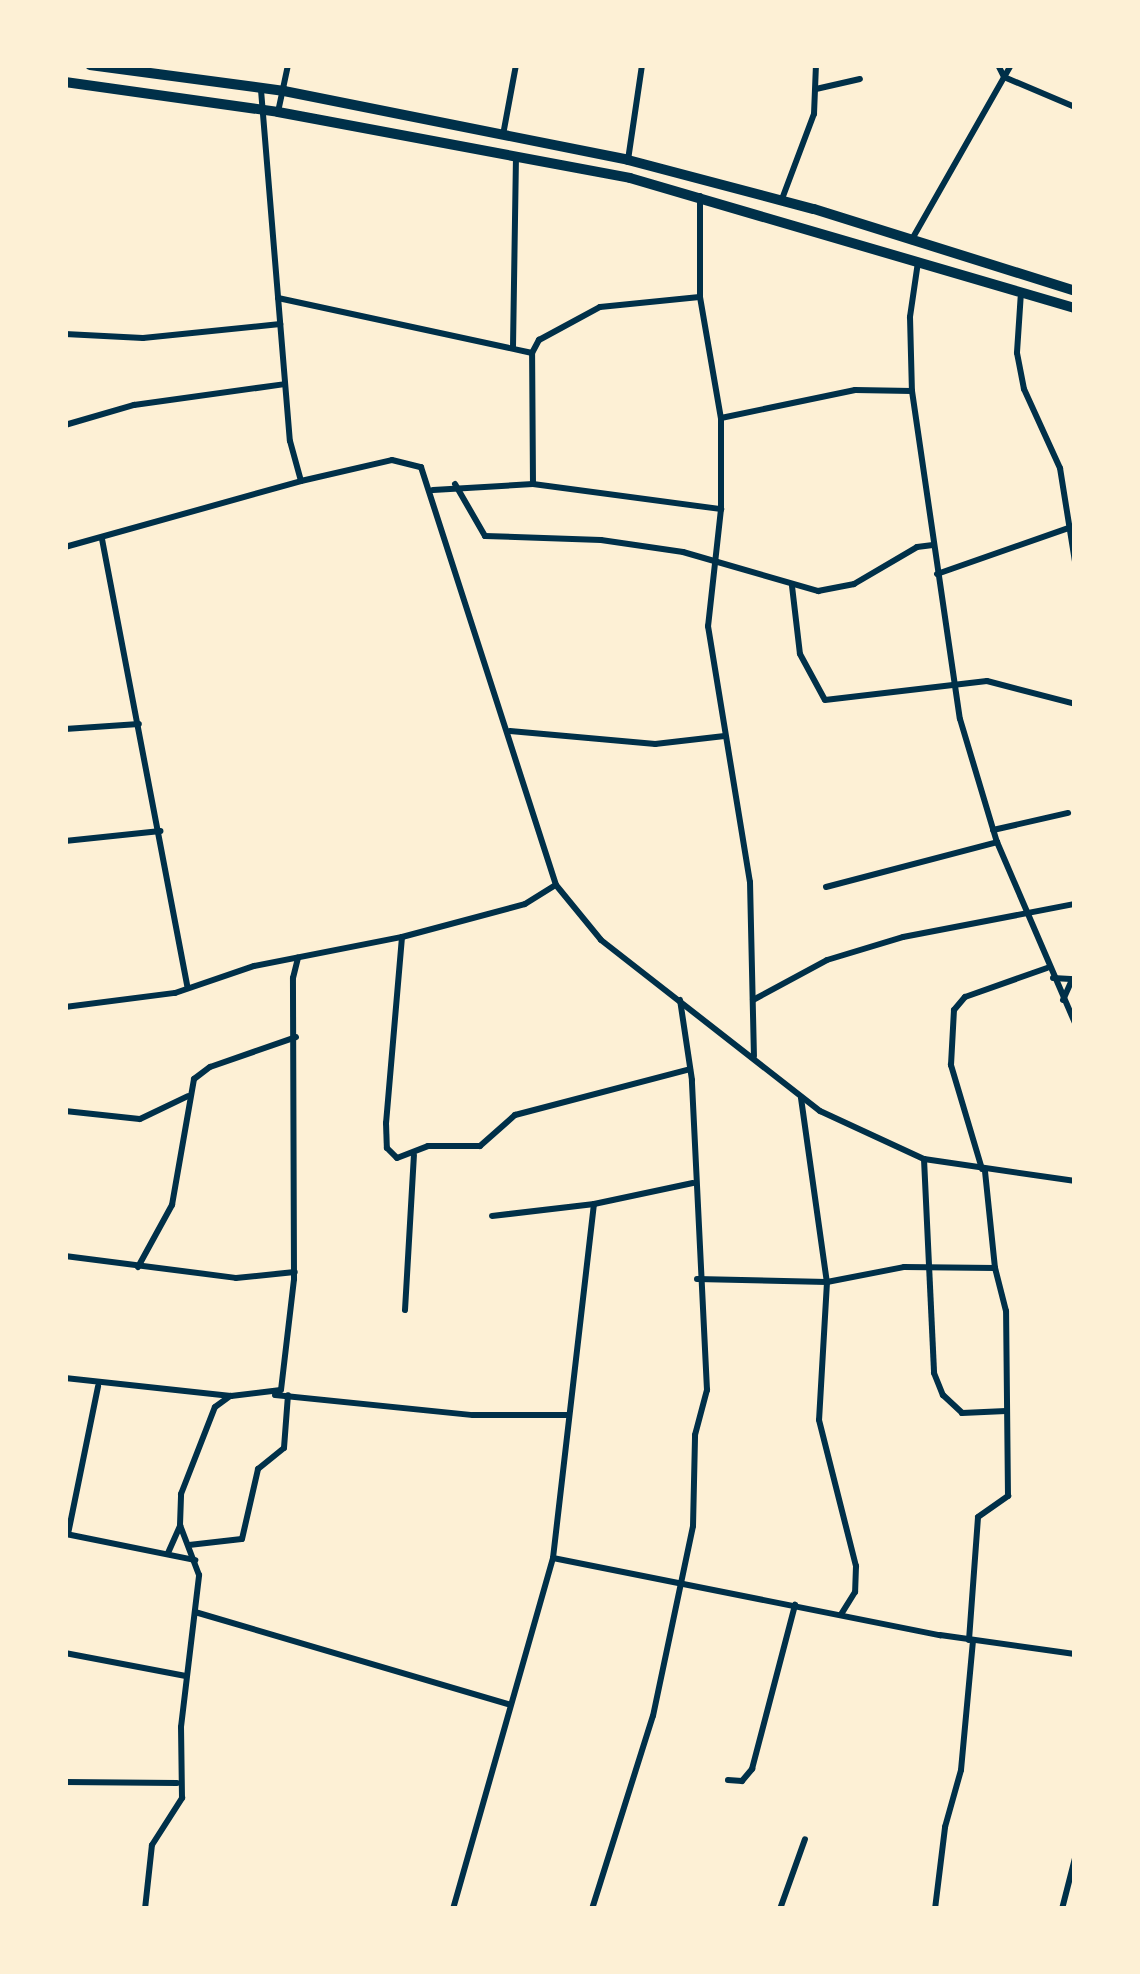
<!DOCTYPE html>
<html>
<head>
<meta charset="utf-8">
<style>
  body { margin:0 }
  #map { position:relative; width:1140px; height:1974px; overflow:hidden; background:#fdf0d5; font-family:"Archivo Narrow",sans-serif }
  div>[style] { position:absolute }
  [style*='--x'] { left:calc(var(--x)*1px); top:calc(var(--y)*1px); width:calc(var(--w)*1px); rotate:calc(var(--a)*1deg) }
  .minor>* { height:6px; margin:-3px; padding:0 3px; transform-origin:3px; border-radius:3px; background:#003049 }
  .trunk>* { height:10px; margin:-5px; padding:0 5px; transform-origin:5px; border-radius:5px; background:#003049 }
  span { translate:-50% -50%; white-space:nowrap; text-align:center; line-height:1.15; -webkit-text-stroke:10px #fdf0d5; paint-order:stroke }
  .frame { position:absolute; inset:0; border:68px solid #fdf0d5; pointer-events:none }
</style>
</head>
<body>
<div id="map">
  <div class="minor">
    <i style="--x:998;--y:65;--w:13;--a:63"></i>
    <i style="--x:1004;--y:77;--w:77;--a:22.9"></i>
    <i style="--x:816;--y:89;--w:45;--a:-12.8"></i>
    <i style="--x:261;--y:90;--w:352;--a:85.3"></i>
    <i style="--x:290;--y:441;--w:41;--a:74.6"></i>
    <i style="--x:301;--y:481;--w:93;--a:-13"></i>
    <i style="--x:392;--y:460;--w:30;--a:14"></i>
    <i style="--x:421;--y:467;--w:439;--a:72.1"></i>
    <i style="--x:556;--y:885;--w:71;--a:50.7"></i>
    <i style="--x:601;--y:940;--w:278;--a:38"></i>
    <i style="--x:820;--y:1111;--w:115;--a:24.8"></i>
    <i style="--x:924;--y:1159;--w:153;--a:8.3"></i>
    <i style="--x:278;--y:112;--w:48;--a:-78"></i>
    <i style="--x:503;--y:135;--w:71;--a:-79.5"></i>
    <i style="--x:628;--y:160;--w:96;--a:-81.6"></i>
    <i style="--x:700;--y:196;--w:101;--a:90"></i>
    <i style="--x:700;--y:297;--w:123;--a:80.2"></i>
    <i style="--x:721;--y:418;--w:91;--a:90"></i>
    <i style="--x:721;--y:509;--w:118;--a:96.3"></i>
    <i style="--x:708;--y:626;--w:259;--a:80.7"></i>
    <i style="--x:750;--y:882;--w:174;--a:88.7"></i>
    <i style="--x:782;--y:199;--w:91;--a:-69.4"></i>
    <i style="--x:814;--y:114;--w:49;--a:-87.7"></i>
    <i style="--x:911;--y:241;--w:202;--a:-60.4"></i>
    <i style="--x:918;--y:262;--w:56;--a:98.3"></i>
    <i style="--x:910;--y:317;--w:74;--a:88.5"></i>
    <i style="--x:912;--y:391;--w:331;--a:81.7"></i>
    <i style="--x:960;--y:719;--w:128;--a:73.3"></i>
    <i style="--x:997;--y:842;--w:197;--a:66.7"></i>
    <i style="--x:1021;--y:292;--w:61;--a:93.8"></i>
    <i style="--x:1017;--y:353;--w:37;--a:79"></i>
    <i style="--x:1024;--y:389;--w:87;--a:65.5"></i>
    <i style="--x:1060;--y:468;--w:95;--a:80.9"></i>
    <i style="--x:278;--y:298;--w:260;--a:12.2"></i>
    <i style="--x:65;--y:334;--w:78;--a:2.9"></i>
    <i style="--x:143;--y:338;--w:138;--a:-5.8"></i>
    <i style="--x:513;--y:347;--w:189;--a:-89.1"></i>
    <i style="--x:721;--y:418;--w:137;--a:-11.8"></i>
    <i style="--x:855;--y:390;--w:57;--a:1"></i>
    <i style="--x:65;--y:425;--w:72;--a:-16.2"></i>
    <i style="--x:134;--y:405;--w:152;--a:-7.9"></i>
    <i style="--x:455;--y:484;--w:60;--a:60"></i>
    <i style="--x:485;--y:536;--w:116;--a:2"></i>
    <i style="--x:601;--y:540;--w:83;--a:8.3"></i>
    <i style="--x:683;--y:552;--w:141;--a:16.1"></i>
    <i style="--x:818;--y:591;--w:37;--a:-11"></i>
    <i style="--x:854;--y:584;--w:73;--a:-30.4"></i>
    <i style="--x:917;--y:547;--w:16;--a:-7"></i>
    <i style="--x:533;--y:484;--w:131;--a:-90.4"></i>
    <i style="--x:532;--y:353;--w:15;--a:-62"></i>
    <i style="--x:539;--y:340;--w:69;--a:-28.4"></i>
    <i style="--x:600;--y:307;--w:100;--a:-5.7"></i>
    <i style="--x:433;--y:490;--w:100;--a:-3.4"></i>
    <i style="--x:533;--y:484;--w:190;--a:7.6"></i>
    <i style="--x:102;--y:539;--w:457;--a:79.2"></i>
    <i style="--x:65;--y:547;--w:245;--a:-15.6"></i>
    <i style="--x:937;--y:574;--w:139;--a:-19.3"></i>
    <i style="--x:792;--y:586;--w:68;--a:83.3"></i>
    <i style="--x:800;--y:654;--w:52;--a:61.5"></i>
    <i style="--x:825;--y:700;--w:163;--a:-6.7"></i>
    <i style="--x:987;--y:681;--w:91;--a:14.6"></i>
    <i style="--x:65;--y:729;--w:74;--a:-3.9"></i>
    <i style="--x:510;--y:731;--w:146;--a:5.1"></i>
    <i style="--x:655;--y:744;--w:70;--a:-6.5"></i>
    <i style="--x:993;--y:830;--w:77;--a:-12.8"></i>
    <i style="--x:65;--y:841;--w:96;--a:-6"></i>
    <i style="--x:826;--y:887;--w:177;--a:-14.7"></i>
    <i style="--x:402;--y:937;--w:187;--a:94.9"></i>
    <i style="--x:386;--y:1123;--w:25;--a:88"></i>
    <i style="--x:387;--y:1148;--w:14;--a:45"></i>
    <i style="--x:397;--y:1158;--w:33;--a:-21"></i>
    <i style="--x:428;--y:1146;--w:52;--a:0"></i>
    <i style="--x:480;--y:1146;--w:47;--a:-41.5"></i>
    <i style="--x:515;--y:1115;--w:181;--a:-14.7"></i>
    <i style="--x:1053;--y:978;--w:22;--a:3"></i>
    <i style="--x:753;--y:1000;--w:84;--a:-28.4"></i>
    <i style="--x:827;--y:960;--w:79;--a:-16.8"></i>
    <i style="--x:903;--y:937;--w:175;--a:-10.9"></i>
    <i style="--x:1063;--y:1000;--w:22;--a:-66"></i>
    <i style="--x:65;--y:1007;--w:111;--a:-7.3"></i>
    <i style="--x:175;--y:993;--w:83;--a:-18.9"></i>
    <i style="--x:254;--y:966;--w:151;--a:-11.1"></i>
    <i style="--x:402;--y:937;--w:127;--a:-15"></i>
    <i style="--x:525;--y:904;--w:36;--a:-32"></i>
    <i style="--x:801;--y:1098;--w:186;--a:82"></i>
    <i style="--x:827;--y:1282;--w:138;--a:93.3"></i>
    <i style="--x:819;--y:1420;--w:151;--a:75.8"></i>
    <i style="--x:856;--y:1566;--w:26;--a:92"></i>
    <i style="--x:855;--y:1592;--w:26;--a:122"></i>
    <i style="--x:65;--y:1111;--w:75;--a:6.1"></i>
    <i style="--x:140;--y:1119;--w:53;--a:-25.6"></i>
    <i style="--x:924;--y:1159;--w:214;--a:87.3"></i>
    <i style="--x:934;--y:1373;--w:24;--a:68"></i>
    <i style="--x:943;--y:1395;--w:26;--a:43"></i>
    <i style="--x:962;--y:1413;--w:44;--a:-2.6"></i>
    <i style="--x:982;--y:1169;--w:109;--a:-106.6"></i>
    <i style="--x:951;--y:1065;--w:55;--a:-86.9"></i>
    <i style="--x:954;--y:1010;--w:17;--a:-50"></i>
    <i style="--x:965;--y:997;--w:87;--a:-19.5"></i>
    <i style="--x:492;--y:1216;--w:103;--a:-6.7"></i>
    <i style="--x:65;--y:1256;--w:172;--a:7.3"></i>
    <i style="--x:236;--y:1278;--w:59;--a:-5.8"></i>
    <i style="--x:138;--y:1267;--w:71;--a:-61.3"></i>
    <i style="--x:172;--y:1205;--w:128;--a:-80.1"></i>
    <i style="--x:194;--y:1079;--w:20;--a:-37"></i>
    <i style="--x:210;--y:1067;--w:91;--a:-19.2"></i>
    <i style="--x:697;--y:1279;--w:130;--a:1.3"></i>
    <i style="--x:827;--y:1282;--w:78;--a:-11"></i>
    <i style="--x:904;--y:1267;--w:91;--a:0.6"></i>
    <i style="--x:995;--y:1268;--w:98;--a:-95.9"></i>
    <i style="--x:405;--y:1310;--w:155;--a:-86.7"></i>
    <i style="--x:65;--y:1378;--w:167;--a:6.2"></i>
    <i style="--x:231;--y:1396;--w:50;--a:-6.8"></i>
    <i style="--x:281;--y:1390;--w:112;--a:-83.3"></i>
    <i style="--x:294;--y:1279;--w:301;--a:-90.2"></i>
    <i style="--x:293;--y:978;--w:21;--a:-76"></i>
    <i style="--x:275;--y:1395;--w:199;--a:5.8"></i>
    <i style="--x:473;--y:1415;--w:96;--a:0"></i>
    <i style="--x:66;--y:1534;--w:132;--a:11.4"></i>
    <i style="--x:68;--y:1534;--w:151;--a:-78.5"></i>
    <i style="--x:189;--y:1545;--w:53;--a:-6.5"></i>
    <i style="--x:242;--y:1539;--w:72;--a:-77.1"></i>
    <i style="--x:258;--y:1469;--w:33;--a:-39"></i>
    <i style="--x:284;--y:1448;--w:53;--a:-85.7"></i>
    <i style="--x:168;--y:1553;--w:30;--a:-66"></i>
    <i style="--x:553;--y:1558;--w:395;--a:11.3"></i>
    <i style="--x:940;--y:1635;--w:136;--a:8"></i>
    <i style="--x:195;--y:1612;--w:328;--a:16.4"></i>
    <i style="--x:969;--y:1640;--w:123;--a:-85.8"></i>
    <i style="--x:978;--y:1517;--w:37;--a:-35"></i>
    <i style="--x:1008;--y:1496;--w:185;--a:-90.6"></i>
    <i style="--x:1006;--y:1311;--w:44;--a:-104.3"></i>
    <i style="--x:65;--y:1653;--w:123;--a:10.8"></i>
    <i style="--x:728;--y:1780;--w:14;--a:4"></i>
    <i style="--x:742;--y:1781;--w:16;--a:-50"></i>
    <i style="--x:752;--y:1769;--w:170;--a:-75.3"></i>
    <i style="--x:65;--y:1782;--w:112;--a:0.5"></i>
    <i style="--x:145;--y:1909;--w:64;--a:-83.8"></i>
    <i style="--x:152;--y:1845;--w:56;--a:-57.4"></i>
    <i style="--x:182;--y:1798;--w:71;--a:-90.8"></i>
    <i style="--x:181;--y:1727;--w:153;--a:-83.2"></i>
    <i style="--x:199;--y:1575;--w:53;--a:-110.8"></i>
    <i style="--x:180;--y:1525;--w:31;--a:-88"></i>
    <i style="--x:181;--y:1494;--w:93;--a:-68.7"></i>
    <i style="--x:215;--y:1407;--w:19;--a:-36"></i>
    <i style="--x:453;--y:1909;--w:365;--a:-74.1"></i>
    <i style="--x:553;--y:1558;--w:356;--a:-83.4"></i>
    <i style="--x:594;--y:1204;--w:101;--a:-12"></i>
    <i style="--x:592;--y:1909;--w:202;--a:-72.5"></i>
    <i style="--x:653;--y:1716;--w:194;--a:-78.1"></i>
    <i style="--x:693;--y:1526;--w:91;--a:-88.7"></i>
    <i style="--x:695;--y:1435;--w:47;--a:-75.1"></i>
    <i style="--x:707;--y:1390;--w:310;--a:-92.8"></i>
    <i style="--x:692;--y:1080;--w:81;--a:-98.5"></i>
    <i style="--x:780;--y:1909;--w:74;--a:-70.3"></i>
    <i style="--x:935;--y:1909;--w:83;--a:-83"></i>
    <i style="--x:945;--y:1827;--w:59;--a:-74.3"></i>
    <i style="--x:961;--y:1770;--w:130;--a:-84.7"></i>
    <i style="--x:1062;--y:1909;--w:53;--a:-75.7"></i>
  </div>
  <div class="trunk">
    <i style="--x:90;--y:65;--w:196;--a:7.6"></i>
    <i style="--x:284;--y:91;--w:351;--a:11.3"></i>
    <i style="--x:628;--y:160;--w:192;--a:14.8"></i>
    <i style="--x:814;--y:209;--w:274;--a:17.4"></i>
    <i style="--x:65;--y:82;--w:215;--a:8"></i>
    <i style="--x:278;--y:112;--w:358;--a:10.6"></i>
    <i style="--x:630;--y:178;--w:464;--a:16.3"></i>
  </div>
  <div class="frame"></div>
</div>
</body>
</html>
